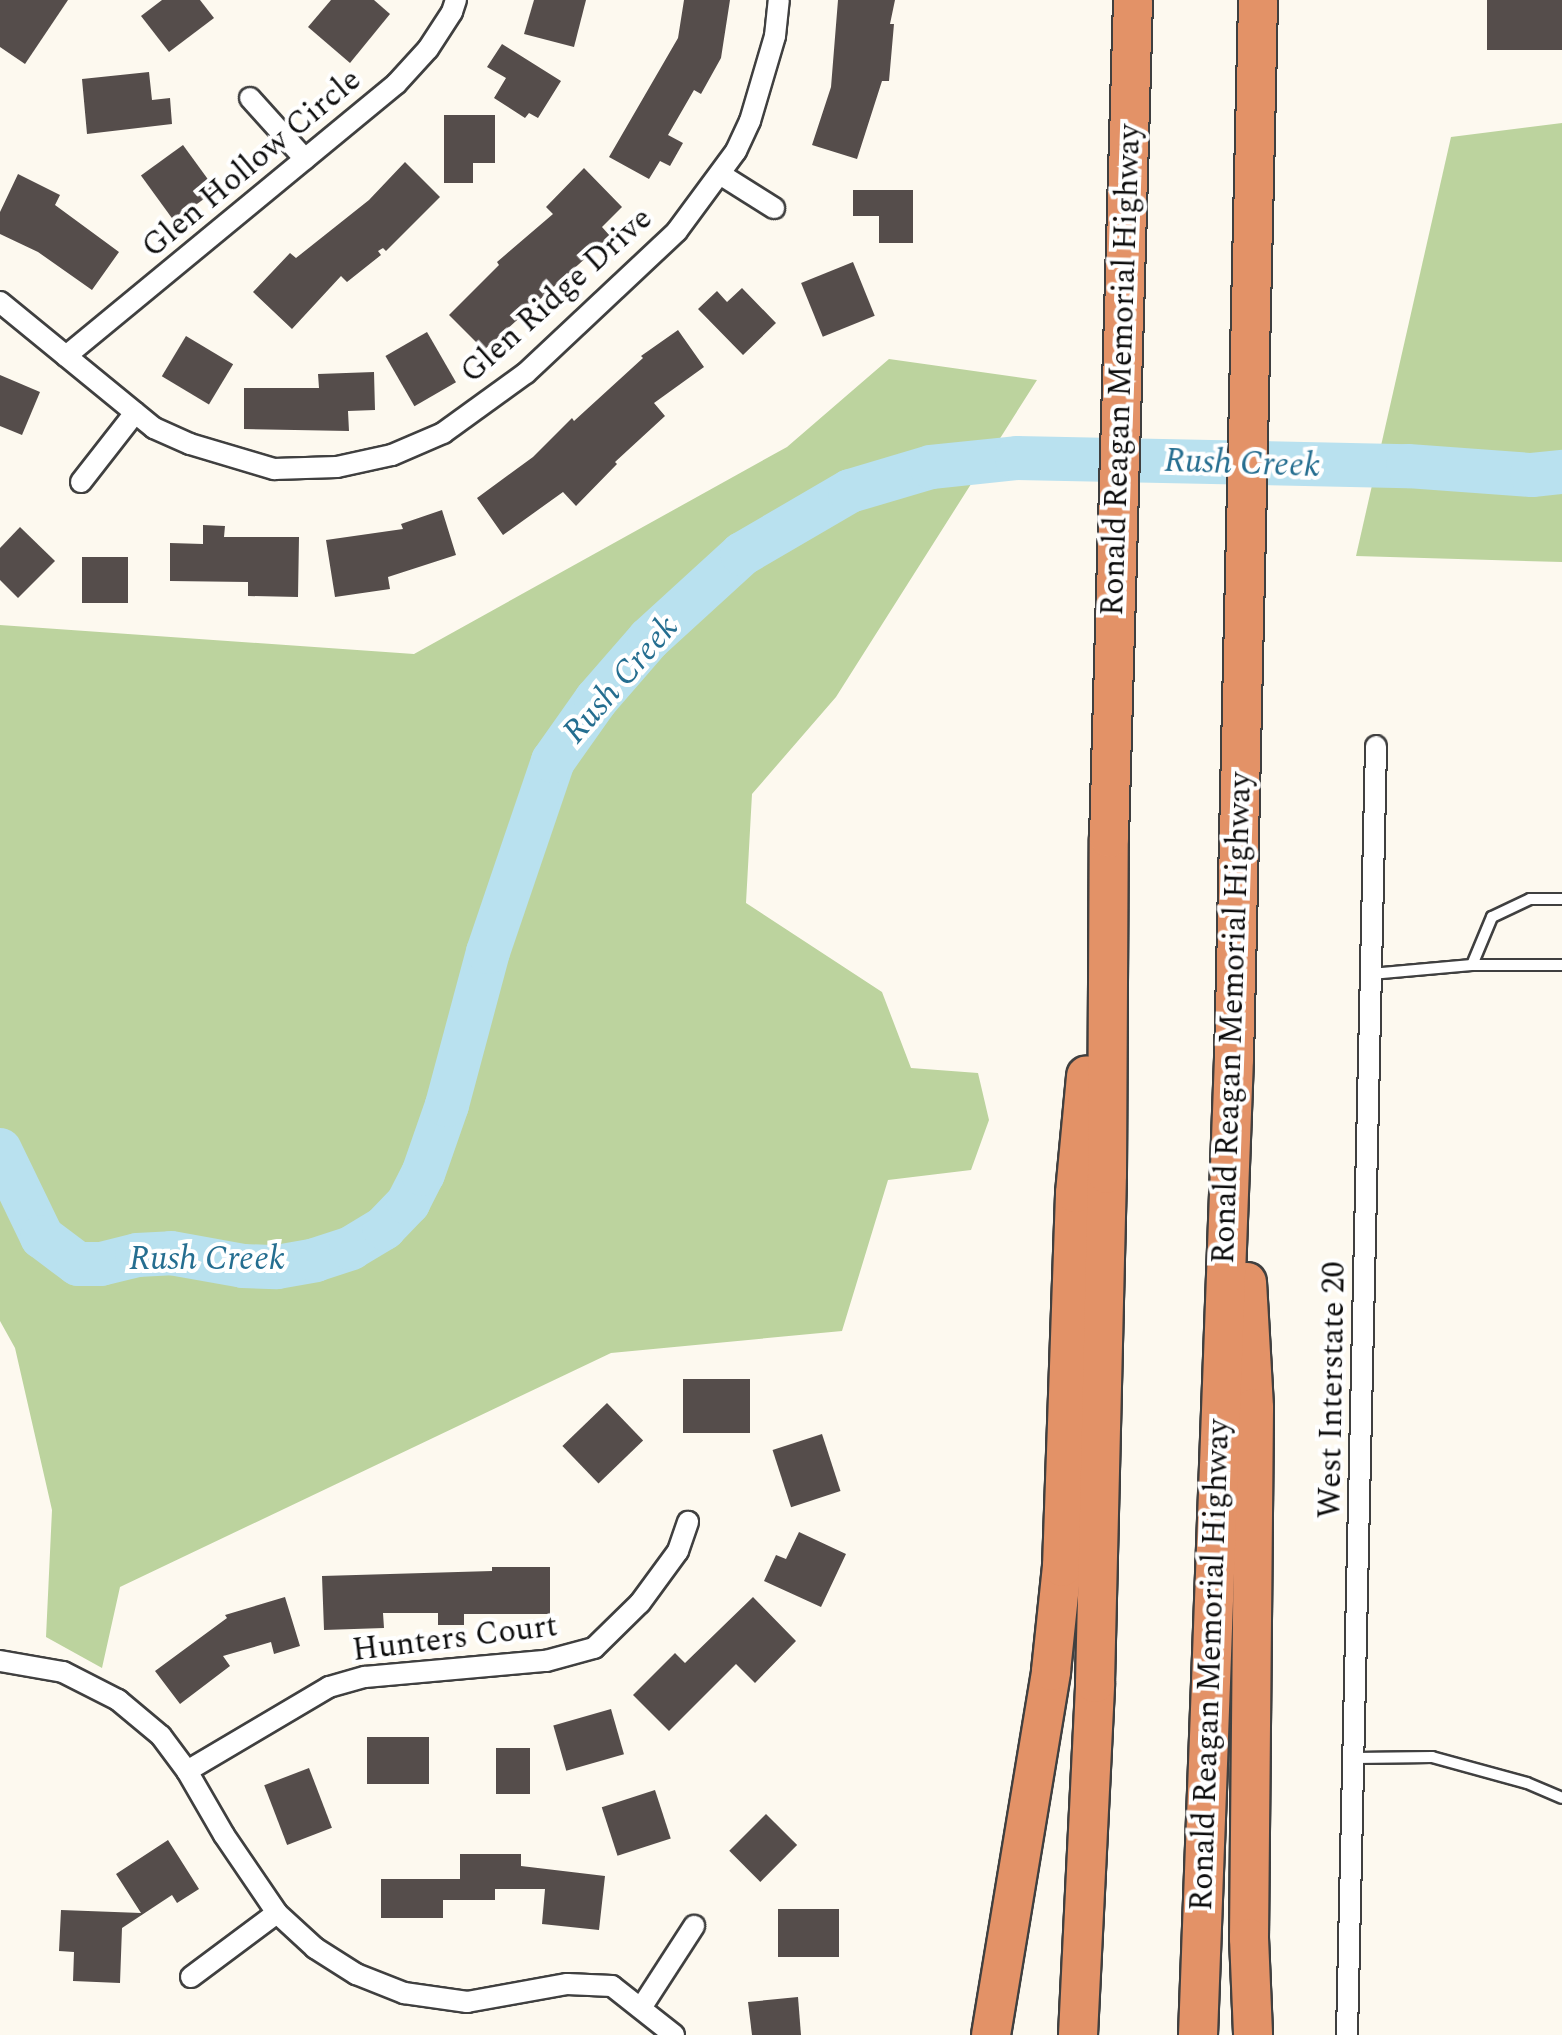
<!DOCTYPE html>
<html>
<head>
<meta charset="utf-8">
<style>
  body { margin:0 }
  #map { position:relative; width:1562px; height:2035px; overflow:hidden; background:#fdf9ef; font-family:Spectral,serif }
  div>[style] { position:absolute }
  [style*='--x'] { left:calc(var(--x)*1px); top:calc(var(--y)*1px); width:calc(var(--w)*1px); rotate:calc(var(--a)*1deg) }
  .forest>* { inset:0; background:#bcd39e }
  .river>* { height:44px; margin:-22px; padding:0 22px; transform-origin:22px; border-radius:22px; background:#b9e1ef }
  .building>* { inset:0; background:#554d4b; transform-origin:0 0 }
  .roads { filter:drop-shadow(2px 0 #404040) drop-shadow(-2px 0 #404040) drop-shadow(0 2px #404040) drop-shadow(0 -2px #404040) }
  .lane>* { height:10px; margin:-5px; padding:0 5px; transform-origin:5px; border-radius:5px; background:#fff }
  .street>* { height:20px; margin:-10px; padding:0 10px; transform-origin:10px; border-radius:10px; background:#fff }
  .highway>* { height:38px; margin:-19px; padding:0 19px; transform-origin:19px; border-radius:19px; background:#e39267 }
  span { translate:-50% -50%; white-space:nowrap; text-align:center; line-height:1.15; -webkit-text-stroke:8px #fff; paint-order:stroke }
  .street-label { font-size:32px; color:#0d0d0d }
  .water-label { font-size:34px; color:#256e90; font-style:italic }
</style>
</head>
<body>
<div id="map">
  <div class="forest">
    <i style="clip-path:polygon(1562px 123px,1562px 562px,1356px 556px,1451px 137px)"></i>
    <i style="clip-path:polygon(889px 359px,1037px 380px,836px 697px,752px 794px,746px 903px,882px 992px,911px 1068px,978px 1073px,989px 1120px,971px 1170px,888px 1180px,842px 1331px,611px 1353px,120px 1587px,102px 1668px,46px 1637px,52px 1510px,15px 1348px,0 1321px,0 625px,414px 654px,787px 447px)"></i>
  </div>
  <div class="river">
    <i style="--x:0;--y:1150;--w:97;--a:64.2"></i>
    <i style="--x:42;--y:1237;--w:45;--a:36.9"></i>
    <i style="--x:78;--y:1264;--w:23;--a:0"></i>
    <i style="--x:101;--y:1264;--w:37;--a:-14"></i>
    <i style="--x:137;--y:1255;--w:34;--a:-3"></i>
    <i style="--x:171;--y:1253;--w:73;--a:10.2"></i>
    <i style="--x:243;--y:1266;--w:34;--a:2"></i>
    <i style="--x:277;--y:1267;--w:39;--a:-10"></i>
    <i style="--x:315;--y:1260;--w:38;--a:-18"></i>
    <i style="--x:351;--y:1248;--w:39;--a:-31"></i>
    <i style="--x:384;--y:1228;--w:35;--a:-46"></i>
    <i style="--x:408;--y:1203;--w:33;--a:-63"></i>
    <i style="--x:423;--y:1174;--w:73;--a:-70.8"></i>
    <i style="--x:447;--y:1105;--w:158;--a:-75"></i>
    <i style="--x:488;--y:952;--w:202;--a:-71.2"></i>
    <i style="--x:553;--y:761;--w:75;--a:-54.8"></i>
    <i style="--x:596;--y:700;--w:81;--a:-49"></i>
    <i style="--x:649;--y:639;--w:126;--a:-42.4"></i>
    <i style="--x:742;--y:554;--w:125;--a:-30.3"></i>
    <i style="--x:850;--y:491;--w:84;--a:-16.5"></i>
    <i style="--x:931;--y:467;--w:86;--a:-6"></i>
    <i style="--x:1017;--y:458;--w:391;--a:1.2"></i>
    <i style="--x:1408;--y:466;--w:124;--a:4.2"></i>
    <i style="--x:1532;--y:475;--w:30;--a:-6"></i>
  </div>
  <div class="building">
    <i style="clip-path:polygon(0 0,68px 0,25px 64px,0 47px)"></i>
    <i style="clip-path:polygon(162px 0,200px 0,214px 18px,169px 52px,141px 16px)"></i>
    <i style="clip-path:polygon(331px 0,374px 0,390px 14px,350px 63px,308px 27px)"></i>
    <i style="clip-path:polygon(534px 0,586px 0,574px 47px,524px 34px)"></i>
    <i style="clip-path:polygon(684px 0,730px 0,721px 58px,701px 94px,694px 90px,668px 135px,683px 143px,670px 166px,660px 161px,649px 179px,609px 157px,678px 38px)"></i>
    <i style="clip-path:polygon(838px 0,895px 0,890px 24px,894px 24px,889px 81px,882px 81px,857px 159px,812px 145px,831px 87px)"></i>
    <i style="left:1487px;top:0;width:75px;height:50px"></i>
    <i style="clip-path:polygon(502px 44px,561px 81px,538px 118px,529px 113px,525px 118px,494px 98px,506px 78px,487px 67px)"></i>
    <i style="clip-path:polygon(149px 72px,152px 100px,170px 98px,172px 124px,87px 134px,82px 79px)"></i>
    <i style="clip-path:polygon(444px 115px,495px 115px,495px 163px,473px 163px,473px 183px,444px 183px)"></i>
    <i style="left:183px;top:145px;width:56px;height:52px;rotate:54deg"></i>
    <i style="clip-path:polygon(405px 162px,440px 197px,386px 251px,383px 248px,378px 251px,381px 255px,347px 282px,341px 276px,292px 329px,253px 292px,290px 253px,296px 258px,369px 200px)"></i>
    <i style="clip-path:polygon(584px 168px,622px 207px,602px 227px,610px 236px,484px 350px,449px 315px,499px 265px,497px 262px,553px 214px,546px 207px)"></i>
    <i style="clip-path:polygon(18px 174px,60px 195px,55px 205px,119px 252px,92px 290px,38px 252px,0 234px,0 212px)"></i>
    <i style="clip-path:polygon(853px 190px,913px 190px,913px 243px,879px 243px,879px 216px,853px 216px)"></i>
    <i style="left:853px;top:262px;width:58px;height:56px;rotate:68deg"></i>
    <i style="clip-path:polygon(742px 288px,776px 323px,743px 355px,698px 309px,717px 291px,727px 302px)"></i>
    <i style="clip-path:polygon(678px 330px,704px 367px,654px 403px,665px 416px,615px 462px,617px 464px,576px 506px,563px 492px,503px 535px,477px 498px,533px 457px,572px 418px,574px 421px,643px 358px,641px 356px)"></i>
    <i style="left:427px;top:332px;width:58px;height:48px;rotate:60deg"></i>
    <i style="left:186px;top:336px;width:55px;height:47px;rotate:31deg"></i>
    <i style="clip-path:polygon(374px 372px,375px 410px,348px 411px,349px 431px,244px 429px,244px 388px,319px 388px,318px 374px)"></i>
    <i style="clip-path:polygon(0 375px,40px 392px,22px 435px,0 426px)"></i>
    <i style="clip-path:polygon(442px 510px,456px 555px,388px 577px,390px 589px,335px 597px,326px 540px,403px 529px,401px 524px)"></i>
    <i style="clip-path:polygon(203px 525px,225px 526px,224px 537px,299px 537px,298px 597px,248px 596px,248px 582px,170px 581px,170px 543px,203px 544px)"></i>
    <i style="clip-path:polygon(20px 527px,55px 561px,18px 598px,0 580px,0 548px)"></i>
    <i style="left:82px;top:557px;width:46px;height:46px"></i>
    <i style="left:683px;top:1379px;width:67px;height:54px"></i>
    <i style="left:607px;top:1403px;width:52px;height:62px;rotate:46deg"></i>
    <i style="left:822px;top:1434px;width:60px;height:52px;rotate:72deg"></i>
    <i style="clip-path:polygon(799px 1532px,846px 1554px,821px 1607px,764px 1581px,776px 1555px,786px 1559px)"></i>
    <i style="clip-path:polygon(492px 1567px,550px 1567px,550px 1614px,464px 1614px,464px 1625px,438px 1625px,438px 1613px,383px 1613px,384px 1628px,324px 1630px,322px 1576px,492px 1571px)"></i>
    <i style="clip-path:polygon(285px 1597px,300px 1646px,274px 1654px,271px 1642px,223px 1656px,230px 1666px,180px 1704px,155px 1671px,227px 1618px,225px 1615px)"></i>
    <i style="clip-path:polygon(753px 1597px,796px 1641px,755px 1683px,736px 1664px,669px 1731px,633px 1695px,675px 1653px,685px 1663px)"></i>
    <i style="left:611px;top:1709px;width:47px;height:60px;rotate:74deg"></i>
    <i style="left:429px;top:1737px;width:47px;height:62px;rotate:90deg"></i>
    <i style="left:496px;top:1748px;width:34px;height:46px"></i>
    <i style="left:309px;top:1768px;width:64px;height:48px;rotate:69deg"></i>
    <i style="left:655px;top:1790px;width:51px;height:56px;rotate:72deg"></i>
    <i style="left:766px;top:1814px;width:44px;height:52px;rotate:45deg"></i>
    <i style="clip-path:polygon(168px 1840px,199px 1889px,177px 1903px,172px 1895px,122px 1928px,120px 1983px,73px 1981px,74px 1952px,59px 1951px,61px 1910px,141px 1913px,116px 1874px)"></i>
    <i style="clip-path:polygon(460px 1854px,521px 1854px,521px 1866px,605px 1876px,599px 1930px,542px 1924px,545px 1889px,495px 1889px,495px 1900px,443px 1900px,443px 1918px,381px 1918px,381px 1879px,460px 1879px)"></i>
    <i style="left:778px;top:1909px;width:61px;height:48px"></i>
    <i style="clip-path:polygon(798px 1997px,801px 2035px,752px 2035px,748px 2002px)"></i>
  </div>
  <div class="roads">
    <div class="lane">
      <i style="--x:1472;--y:965;--w:52;--a:-67.4"></i>
      <i style="--x:1492;--y:917;--w:42;--a:-25.3"></i>
      <i style="--x:1530;--y:899;--w:32;--a:0"></i>
      <i style="--x:1371;--y:974;--w:101;--a:-5.1"></i>
      <i style="--x:1472;--y:965;--w:90;--a:0"></i>
      <i style="--x:1356;--y:1758;--w:76;--a:-0.8"></i>
      <i style="--x:1432;--y:1757;--w:98;--a:15.3"></i>
      <i style="--x:1527;--y:1783;--w:38;--a:23"></i>
    </div>
    <div class="street">
      <i style="--x:250;--y:98;--w:82;--a:48"></i>
      <i style="--x:720;--y:174;--w:64;--a:32.2"></i>
      <i style="--x:0;--y:302;--w:199;--a:39.3"></i>
      <i style="--x:154;--y:428;--w:39;--a:24"></i>
      <i style="--x:190;--y:444;--w:88;--a:16.6"></i>
      <i style="--x:274;--y:469;--w:63;--a:-1.8"></i>
      <i style="--x:337;--y:467;--w:56;--a:-12.3"></i>
      <i style="--x:392;--y:455;--w:56;--a:-23.3"></i>
      <i style="--x:443;--y:433;--w:102;--a:-35.9"></i>
      <i style="--x:526;--y:373;--w:207;--a:-43.2"></i>
      <i style="--x:677;--y:231;--w:99;--a:-53.6"></i>
      <i style="--x:736;--y:151;--w:33;--a:-65"></i>
      <i style="--x:750;--y:121;--w:89;--a:-73.6"></i>
      <i style="--x:775;--y:36;--w:36;--a:-84"></i>
      <i style="--x:66;--y:356;--w:428;--a:-39.5"></i>
      <i style="--x:396;--y:84;--w:47;--a:-47.6"></i>
      <i style="--x:428;--y:49;--w:44;--a:-57"></i>
      <i style="--x:452;--y:12;--w:13;--a:-72"></i>
      <i style="--x:81;--y:482;--w:88;--a:-52"></i>
      <i style="--x:0;--y:1661;--w:64;--a:9.9"></i>
      <i style="--x:63;--y:1672;--w:62;--a:27"></i>
      <i style="--x:118;--y:1700;--w:56;--a:39.9"></i>
      <i style="--x:161;--y:1736;--w:44;--a:53.4"></i>
      <i style="--x:187;--y:1771;--w:74;--a:60"></i>
      <i style="--x:224;--y:1835;--w:94;--a:55.8"></i>
      <i style="--x:277;--y:1913;--w:52;--a:42.6"></i>
      <i style="--x:315;--y:1948;--w:49;--a:32.4"></i>
      <i style="--x:356;--y:1974;--w:52;--a:21.6"></i>
      <i style="--x:404;--y:1993;--w:64;--a:8.1"></i>
      <i style="--x:467;--y:2002;--w:102;--a:-10.2"></i>
      <i style="--x:567;--y:1984;--w:45;--a:2.5"></i>
      <i style="--x:612;--y:1986;--w:79;--a:38.3"></i>
      <i style="--x:187;--y:1771;--w:165;--a:-30.6"></i>
      <i style="--x:329;--y:1687;--w:37;--a:-16"></i>
      <i style="--x:365;--y:1677;--w:182;--a:-5.1"></i>
      <i style="--x:546;--y:1661;--w:50;--a:-15.2"></i>
      <i style="--x:594;--y:1648;--w:64;--a:-44.4"></i>
      <i style="--x:640;--y:1603;--w:64;--a:-53.8"></i>
      <i style="--x:678;--y:1551;--w:31;--a:-71"></i>
      <i style="--x:191;--y:1977;--w:107;--a:-36.7"></i>
      <i style="--x:641;--y:2008;--w:98;--a:-57.1"></i>
      <i style="--x:1347;--y:2035;--w:1289;--a:-88.71"></i>
    </div>
    <div class="highway">
      <i style="--x:1247;--y:1282;--w:126;--a:86.8"></i>
      <i style="--x:1254;--y:1408;--w:530;--a:90.54"></i>
      <i style="--x:1249;--y:1938;--w:97;--a:87.6"></i>
      <i style="--x:991;--y:2035;--w:369;--a:-80.6"></i>
      <i style="--x:1051;--y:1671;--w:105;--a:-84"></i>
      <i style="--x:1062;--y:1567;--w:374;--a:-88"></i>
      <i style="--x:1075;--y:1193;--w:118;--a:-84.6"></i>
      <i style="--x:1078;--y:2035;--w:352;--a:-87.2"></i>
      <i style="--x:1095;--y:1683;--w:509;--a:-88.65"></i>
      <i style="--x:1107;--y:1174;--w:336;--a:-89.7"></i>
      <i style="--x:1109;--y:838;--w:838;--a:-88.36"></i>
      <i style="--x:1198;--y:2035;--w:977;--a:-87.89"></i>
      <i style="--x:1234;--y:1059;--w:1059;--a:-88.7"></i>
    </div>
  </div>
  <div class="street-label">
    <span style="left:252px;top:164px;rotate:-40deg">Glen Hollow Circle</span>
    <span style="left:557px;top:296px;rotate:-42deg">Glen Ridge Drive</span>
    <span style="left:1122px;top:370px;rotate:-88deg">Ronald Reagan Memorial Highway</span>
    <span style="left:1233px;top:1018px;rotate:-88deg">Ronald Reagan Memorial Highway</span>
    <span style="left:1333px;top:1390px;rotate:-89deg">West Interstate 20</span>
    <span style="left:455px;top:1639px;rotate:-7deg">Hunters Court</span>
    <span style="left:1211px;top:1665px;rotate:-88deg">Ronald Reagan Memorial Highway</span>
  </div>
  <div class="water-label">
    <span style="left:1242px;top:464px;rotate:2deg">Rush Creek</span>
    <span style="left:621px;top:680px;rotate:-49deg">Rush Creek</span>
    <span style="left:207px;top:1260px">Rush Creek</span>
  </div>
</div>
</body>
</html>
